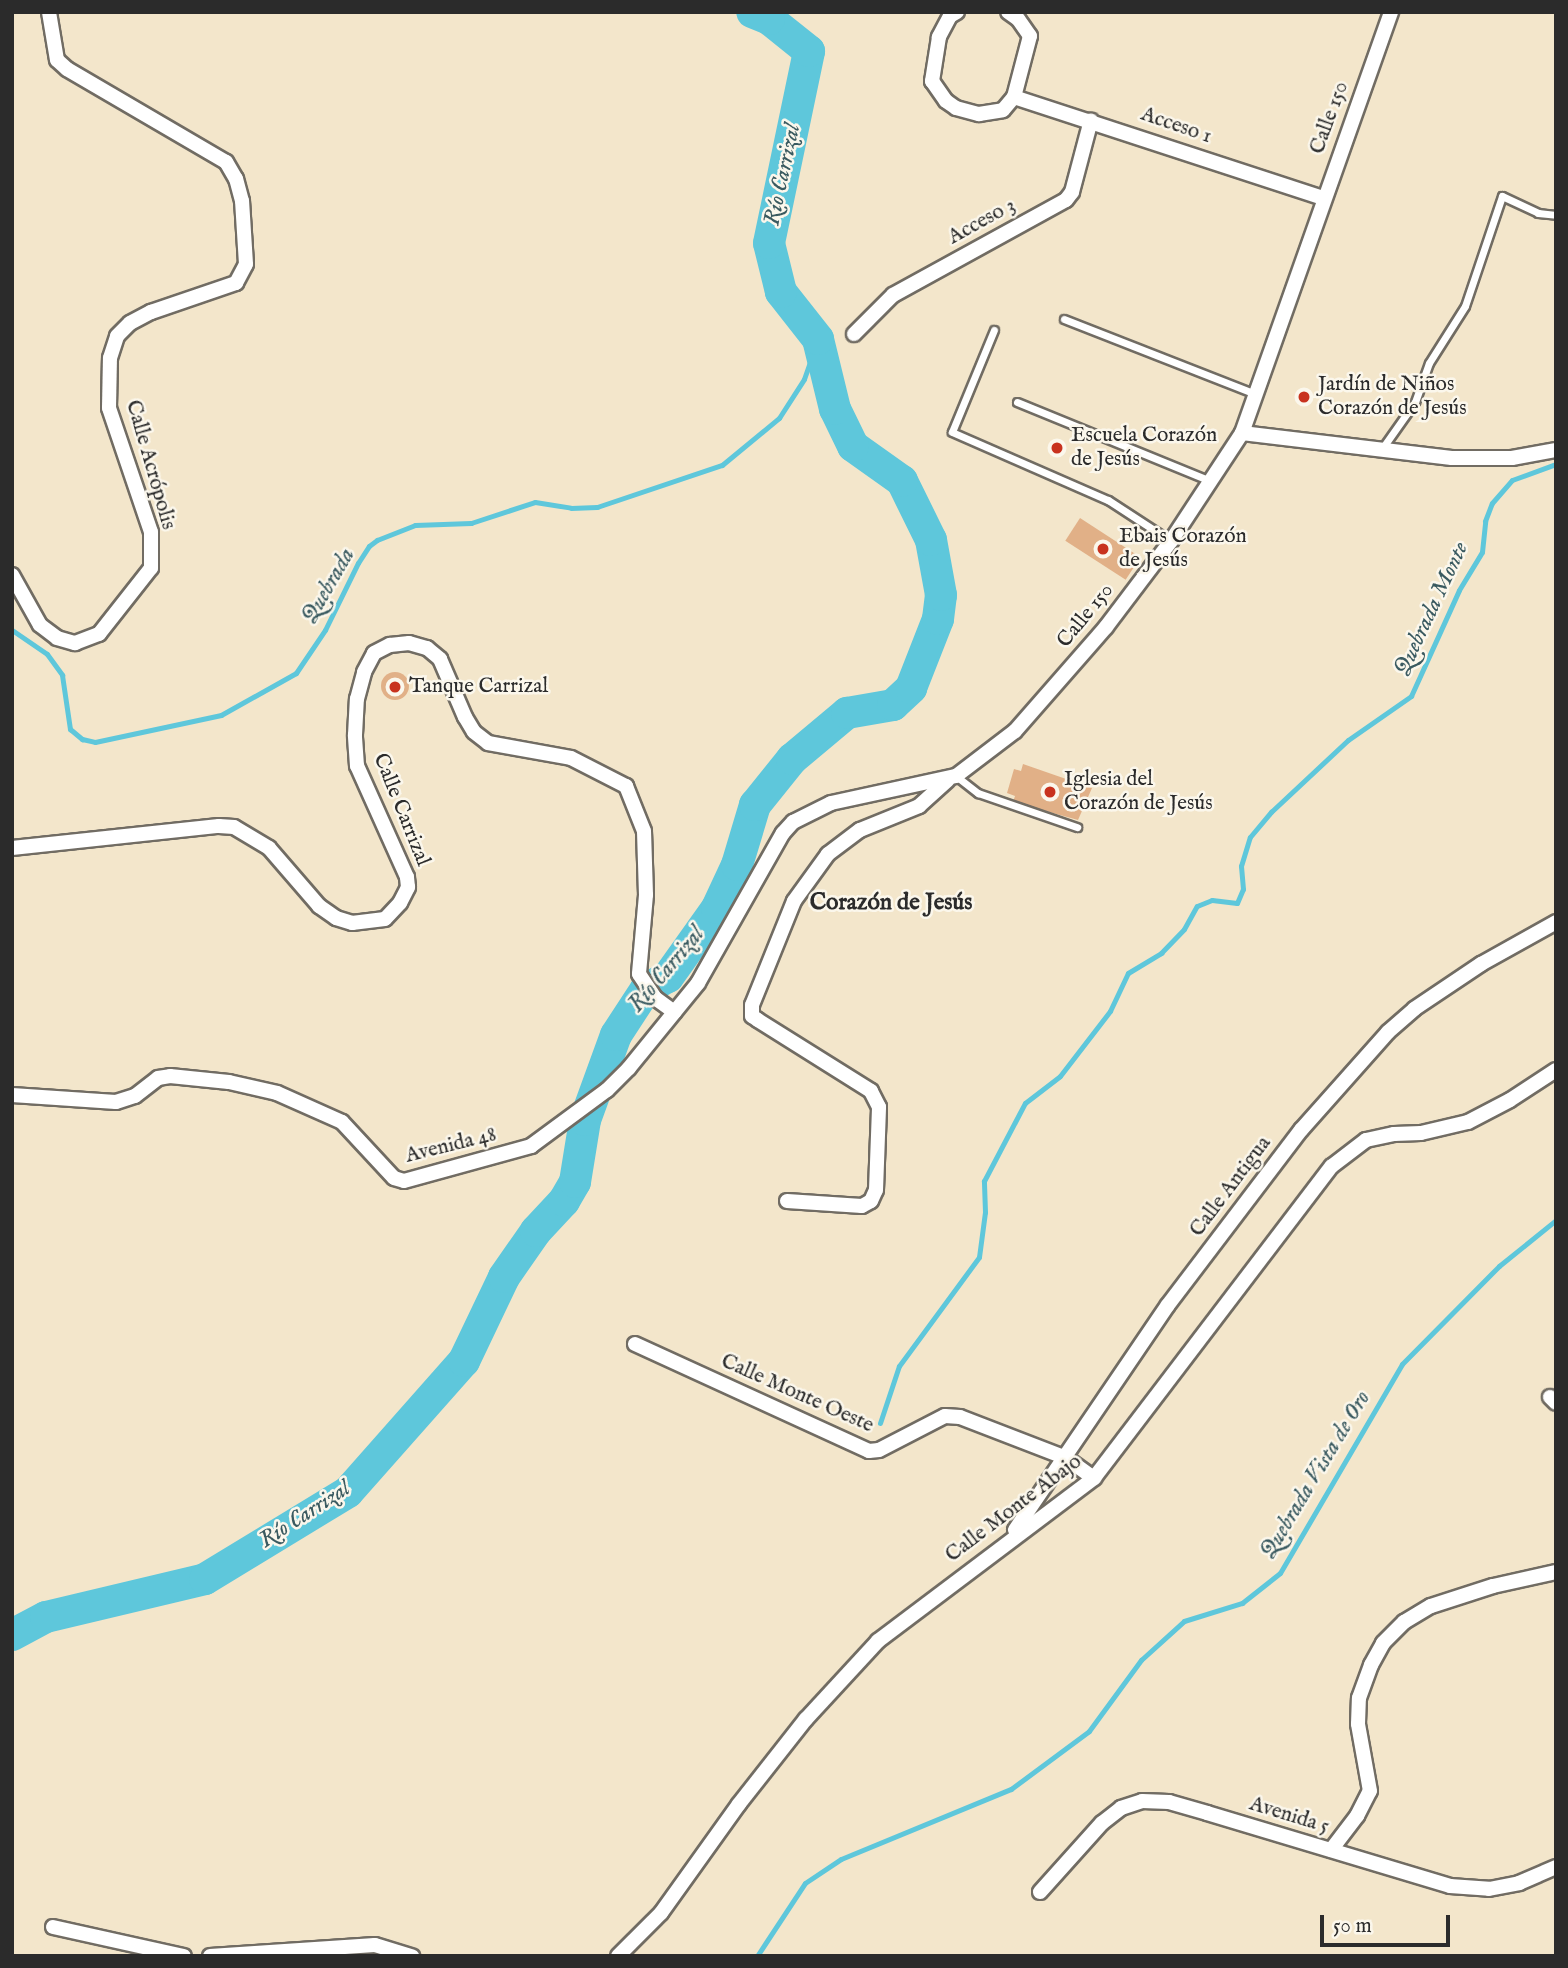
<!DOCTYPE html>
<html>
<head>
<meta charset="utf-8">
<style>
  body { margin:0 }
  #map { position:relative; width:1568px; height:1968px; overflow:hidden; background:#f3e6cb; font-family:"IM FELL English",serif }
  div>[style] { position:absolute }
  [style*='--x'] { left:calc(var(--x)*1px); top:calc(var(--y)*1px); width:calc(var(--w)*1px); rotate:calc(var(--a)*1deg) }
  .stream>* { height:5px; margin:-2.5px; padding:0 2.5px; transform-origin:2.5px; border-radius:2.5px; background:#5ec7db }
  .river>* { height:32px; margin:-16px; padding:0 16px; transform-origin:16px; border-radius:16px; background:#5ec7db }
  .building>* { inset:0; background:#e1b087; transform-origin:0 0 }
  .round { border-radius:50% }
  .roads { filter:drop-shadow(2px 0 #716c63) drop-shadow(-2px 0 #716c63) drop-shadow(0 2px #716c63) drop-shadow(0 -2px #716c63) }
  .service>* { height:7px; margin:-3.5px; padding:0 3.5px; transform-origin:3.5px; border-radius:3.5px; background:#fff }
  .minor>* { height:14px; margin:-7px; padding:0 7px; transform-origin:7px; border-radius:7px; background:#fff }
  .dots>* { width:19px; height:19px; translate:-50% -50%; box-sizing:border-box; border:4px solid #fbf7ec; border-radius:50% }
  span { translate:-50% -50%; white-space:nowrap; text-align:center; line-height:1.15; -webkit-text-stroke:5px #fbf7ec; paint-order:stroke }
  .street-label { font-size:21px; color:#2b2b2b }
  .poi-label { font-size:21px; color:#2b2b2b }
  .left { translate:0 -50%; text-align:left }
  .water-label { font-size:23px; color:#3a5a60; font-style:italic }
  .neighbourhood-label { font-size:23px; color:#2b2b2b; font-weight:700 }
  .frame { position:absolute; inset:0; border:14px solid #2b2b2b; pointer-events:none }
  .scale { position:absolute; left:1320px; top:1915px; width:130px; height:32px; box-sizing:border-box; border:4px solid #2b2b2b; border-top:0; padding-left:9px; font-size:21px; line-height:24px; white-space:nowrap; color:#2b2b2b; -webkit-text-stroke:5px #fbf7ec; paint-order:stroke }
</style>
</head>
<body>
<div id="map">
  <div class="stream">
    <i style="--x:12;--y:630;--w:42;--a:34.4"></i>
    <i style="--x:47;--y:654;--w:26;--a:54"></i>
    <i style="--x:62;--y:675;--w:55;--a:81.6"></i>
    <i style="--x:70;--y:729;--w:16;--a:40"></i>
    <i style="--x:82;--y:739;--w:13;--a:13"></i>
    <i style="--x:95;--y:742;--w:129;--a:-12.1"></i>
    <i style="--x:221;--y:715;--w:86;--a:-29.2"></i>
    <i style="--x:296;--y:673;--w:52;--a:-56"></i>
    <i style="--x:325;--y:630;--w:75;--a:-63.8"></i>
    <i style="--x:358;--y:563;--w:20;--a:-57"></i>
    <i style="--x:369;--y:546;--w:10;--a:-37"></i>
    <i style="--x:377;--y:540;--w:41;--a:-21.5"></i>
    <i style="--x:415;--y:525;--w:56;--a:-2"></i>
    <i style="--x:471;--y:523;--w:67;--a:-18.2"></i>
    <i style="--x:535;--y:502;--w:36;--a:9"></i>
    <i style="--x:571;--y:508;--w:26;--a:-2"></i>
    <i style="--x:597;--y:507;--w:132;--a:-18.6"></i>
    <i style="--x:722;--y:465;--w:74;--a:-39.5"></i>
    <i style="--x:779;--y:418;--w:46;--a:-57.3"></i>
    <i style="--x:804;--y:379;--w:42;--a:-70.7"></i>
    <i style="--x:880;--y:1423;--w:60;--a:-71.6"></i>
    <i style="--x:899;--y:1366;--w:135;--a:-53.7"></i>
    <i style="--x:979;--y:1257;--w:45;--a:-82.4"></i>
    <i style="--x:985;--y:1212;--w:31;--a:-92"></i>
    <i style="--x:984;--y:1181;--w:88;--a:-62.3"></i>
    <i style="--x:1025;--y:1103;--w:44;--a:-37.6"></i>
    <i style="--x:1060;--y:1076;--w:82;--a:-52.4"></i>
    <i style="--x:1110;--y:1011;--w:42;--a:-64.7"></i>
    <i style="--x:1128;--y:973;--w:39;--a:-31"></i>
    <i style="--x:1161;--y:953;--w:33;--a:-46"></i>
    <i style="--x:1184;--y:929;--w:26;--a:-61"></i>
    <i style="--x:1197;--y:906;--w:16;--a:-22"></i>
    <i style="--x:1212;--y:900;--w:25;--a:7"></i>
    <i style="--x:1237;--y:903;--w:15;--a:-67"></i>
    <i style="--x:1243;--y:889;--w:23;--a:-95"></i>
    <i style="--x:1241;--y:866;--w:30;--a:-73"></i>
    <i style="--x:1250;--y:837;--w:33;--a:-50"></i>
    <i style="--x:1271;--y:812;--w:105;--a:-43.1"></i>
    <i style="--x:1348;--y:740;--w:77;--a:-34.9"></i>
    <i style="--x:1411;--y:696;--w:116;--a:-65.6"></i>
    <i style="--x:1459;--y:590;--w:44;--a:-58.8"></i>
    <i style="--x:1482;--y:552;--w:31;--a:-84"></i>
    <i style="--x:1485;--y:521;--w:19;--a:-69"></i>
    <i style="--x:1492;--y:503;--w:30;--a:-49"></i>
    <i style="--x:1512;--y:480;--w:47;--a:-20"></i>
    <i style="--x:757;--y:1956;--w:87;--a:-56.7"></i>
    <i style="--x:805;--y:1883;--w:43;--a:-33.7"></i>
    <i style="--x:841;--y:1859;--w:184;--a:-22.4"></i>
    <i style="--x:1011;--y:1789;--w:97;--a:-36.6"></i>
    <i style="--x:1089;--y:1731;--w:88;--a:-53.8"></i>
    <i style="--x:1141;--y:1660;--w:58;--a:-42.2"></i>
    <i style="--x:1184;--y:1621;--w:61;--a:-17.2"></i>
    <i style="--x:1242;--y:1603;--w:48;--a:-38.3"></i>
    <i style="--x:1280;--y:1573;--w:242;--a:-59.7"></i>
    <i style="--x:1402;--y:1364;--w:138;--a:-45.3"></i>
    <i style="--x:1499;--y:1266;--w:73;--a:-38.9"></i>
  </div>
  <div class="river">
    <i style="--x:12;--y:1635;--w:38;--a:-28"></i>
    <i style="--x:46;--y:1617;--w:163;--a:-13.4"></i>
    <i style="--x:205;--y:1579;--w:167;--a:-31.3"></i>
    <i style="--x:348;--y:1492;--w:175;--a:-48.5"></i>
    <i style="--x:464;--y:1361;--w:93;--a:-64.5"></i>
    <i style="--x:504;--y:1277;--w:56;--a:-55.2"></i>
    <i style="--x:536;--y:1231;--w:41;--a:-47"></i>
    <i style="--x:564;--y:1201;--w:22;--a:-60"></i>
    <i style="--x:575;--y:1182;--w:63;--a:-80.8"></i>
    <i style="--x:585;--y:1120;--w:90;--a:-70"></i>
    <i style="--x:616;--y:1035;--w:55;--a:-56.9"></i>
    <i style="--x:646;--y:989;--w:25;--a:-29"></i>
    <i style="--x:668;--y:977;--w:85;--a:-54.6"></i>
    <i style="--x:717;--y:908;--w:47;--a:-65.1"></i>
    <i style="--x:737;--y:865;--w:63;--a:-73.3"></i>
    <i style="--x:755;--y:805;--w:59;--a:-51.2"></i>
    <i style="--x:792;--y:759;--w:72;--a:-39.9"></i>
    <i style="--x:847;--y:713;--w:47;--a:-9.9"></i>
    <i style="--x:893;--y:705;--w:25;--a:-43"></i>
    <i style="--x:911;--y:688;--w:74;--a:-68.6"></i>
    <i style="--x:938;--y:619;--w:24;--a:-83"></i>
    <i style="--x:941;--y:595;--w:56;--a:-100.3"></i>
    <i style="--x:931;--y:540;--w:66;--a:-116.2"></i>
    <i style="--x:902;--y:481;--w:60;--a:-144.5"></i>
    <i style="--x:853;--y:446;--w:41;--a:-115.9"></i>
    <i style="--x:835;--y:409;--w:72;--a:-103.7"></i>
    <i style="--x:818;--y:339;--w:60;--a:-128.2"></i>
    <i style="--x:781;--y:292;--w:50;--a:-103.8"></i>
    <i style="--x:769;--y:243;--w:196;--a:-78.2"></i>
    <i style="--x:809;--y:51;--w:51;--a:-141.3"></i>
    <i style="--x:769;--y:19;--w:18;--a:-158"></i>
  </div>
  <div class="building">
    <i style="left:1080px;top:518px;width:72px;height:27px;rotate:33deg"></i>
    <i class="round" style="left:381px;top:672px;width:28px;height:28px"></i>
    <i style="clip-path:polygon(1023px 764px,1092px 788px,1078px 820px,1013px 802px,1015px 796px,1007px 793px,1014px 769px,1021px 771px)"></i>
  </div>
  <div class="roads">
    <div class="service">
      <i style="--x:1064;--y:319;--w:205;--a:21.4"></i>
      <i style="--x:994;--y:330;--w:110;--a:112.4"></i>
      <i style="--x:952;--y:432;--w:170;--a:23.6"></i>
      <i style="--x:1108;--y:500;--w:75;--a:33.1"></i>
      <i style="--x:1017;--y:402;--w:209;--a:22.2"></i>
      <i style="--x:1381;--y:450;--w:59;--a:-54.7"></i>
      <i style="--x:1415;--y:402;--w:41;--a:-70.3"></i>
      <i style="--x:1429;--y:363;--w:67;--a:-57.7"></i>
      <i style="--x:1465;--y:306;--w:116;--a:-71.4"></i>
      <i style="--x:1502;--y:196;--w:40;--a:25"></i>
      <i style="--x:1538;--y:213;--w:18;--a:6"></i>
      <i style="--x:956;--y:776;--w:28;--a:38"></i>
      <i style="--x:978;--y:793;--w:105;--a:19"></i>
    </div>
    <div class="minor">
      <i style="--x:957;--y:12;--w:8;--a:150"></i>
      <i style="--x:950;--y:16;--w:24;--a:118"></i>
      <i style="--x:939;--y:37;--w:45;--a:99"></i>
      <i style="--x:932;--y:81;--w:24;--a:55"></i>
      <i style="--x:946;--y:101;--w:12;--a:35"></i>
      <i style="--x:956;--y:108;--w:24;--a:15"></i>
      <i style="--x:979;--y:114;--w:24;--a:-9"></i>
      <i style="--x:1003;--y:110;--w:17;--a:-50"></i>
      <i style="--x:1014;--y:97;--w:63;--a:-75.3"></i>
      <i style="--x:1030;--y:36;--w:21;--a:-125"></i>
      <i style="--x:1018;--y:19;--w:12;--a:-145"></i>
      <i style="--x:1014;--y:97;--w:325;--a:18.1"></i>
      <i style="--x:854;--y:334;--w:55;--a:-45"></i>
      <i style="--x:893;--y:295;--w:197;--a:-28.8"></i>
      <i style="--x:1066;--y:200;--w:10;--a:-53"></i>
      <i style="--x:1072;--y:192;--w:74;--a:-75.2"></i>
      <i style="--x:1242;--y:433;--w:211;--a:6.8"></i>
      <i style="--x:1452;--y:458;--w:60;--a:0"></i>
      <i style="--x:1512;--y:458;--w:45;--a:-10.3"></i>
      <i style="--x:12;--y:575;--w:57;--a:60.8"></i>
      <i style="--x:40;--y:625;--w:21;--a:37"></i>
      <i style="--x:57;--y:638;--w:19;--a:16"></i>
      <i style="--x:75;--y:643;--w:26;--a:-21"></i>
      <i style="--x:99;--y:634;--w:84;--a:-51.8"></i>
      <i style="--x:151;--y:568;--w:36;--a:-90"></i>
      <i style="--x:151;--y:532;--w:131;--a:-108.7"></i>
      <i style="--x:109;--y:408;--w:50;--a:-88.9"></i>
      <i style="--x:110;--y:358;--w:23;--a:-72"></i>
      <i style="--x:117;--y:336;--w:18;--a:-45"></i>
      <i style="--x:130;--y:323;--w:24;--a:-28"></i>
      <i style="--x:151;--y:312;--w:90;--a:-18.8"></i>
      <i style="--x:236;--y:283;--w:21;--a:-62"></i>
      <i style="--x:246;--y:264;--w:63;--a:-93.6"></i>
      <i style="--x:242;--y:201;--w:23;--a:-105"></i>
      <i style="--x:236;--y:179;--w:20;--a:-120"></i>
      <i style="--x:226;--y:162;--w:184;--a:-149.7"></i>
      <i style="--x:67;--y:69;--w:13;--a:-138"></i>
      <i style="--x:57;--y:60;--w:49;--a:-99.5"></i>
      <i style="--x:12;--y:848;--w:208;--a:-6.1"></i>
      <i style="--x:219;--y:826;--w:15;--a:4"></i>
      <i style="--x:234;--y:827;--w:41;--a:31"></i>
      <i style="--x:269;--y:848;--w:77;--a:49.2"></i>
      <i style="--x:319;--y:906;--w:21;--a:35"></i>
      <i style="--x:336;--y:918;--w:17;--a:17"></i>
      <i style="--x:352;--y:923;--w:33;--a:-7"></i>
      <i style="--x:385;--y:919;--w:22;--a:-47"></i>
      <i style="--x:400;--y:903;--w:18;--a:-63"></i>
      <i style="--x:408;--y:887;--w:10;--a:-96"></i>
      <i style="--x:407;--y:877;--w:122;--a:-114.2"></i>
      <i style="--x:357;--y:766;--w:31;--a:-94"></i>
      <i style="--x:355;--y:735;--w:36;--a:-87"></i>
      <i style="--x:357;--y:699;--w:28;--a:-75"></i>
      <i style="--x:364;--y:672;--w:21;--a:-62"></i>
      <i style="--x:374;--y:653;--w:18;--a:-27"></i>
      <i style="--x:390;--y:645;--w:19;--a:-6"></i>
      <i style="--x:409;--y:643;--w:19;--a:16"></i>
      <i style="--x:427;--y:648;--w:17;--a:40"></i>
      <i style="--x:440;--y:659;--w:63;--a:66.7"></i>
      <i style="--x:465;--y:717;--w:17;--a:59"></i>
      <i style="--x:474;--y:732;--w:18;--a:38"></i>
      <i style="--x:488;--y:743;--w:84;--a:10.2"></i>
      <i style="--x:571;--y:758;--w:62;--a:27"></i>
      <i style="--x:626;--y:786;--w:48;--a:68.2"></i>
      <i style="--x:644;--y:831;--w:64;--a:88.2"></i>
      <i style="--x:646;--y:895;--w:79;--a:95.1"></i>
      <i style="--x:639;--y:974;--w:29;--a:56"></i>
      <i style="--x:655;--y:998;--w:24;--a:36"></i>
      <i style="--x:12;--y:1095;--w:104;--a:3.9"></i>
      <i style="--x:116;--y:1102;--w:20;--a:-18"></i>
      <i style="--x:135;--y:1096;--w:29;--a:-38"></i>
      <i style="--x:158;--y:1078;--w:12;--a:-9"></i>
      <i style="--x:170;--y:1076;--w:59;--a:5.8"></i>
      <i style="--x:229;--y:1082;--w:49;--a:12.9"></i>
      <i style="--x:277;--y:1093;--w:71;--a:24"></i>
      <i style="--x:342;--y:1122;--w:76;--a:47.1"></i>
      <i style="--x:394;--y:1178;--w:10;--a:17"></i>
      <i style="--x:404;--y:1181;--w:132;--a:-15.4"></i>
      <i style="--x:531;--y:1146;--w:94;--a:-36.4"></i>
      <i style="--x:607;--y:1090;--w:31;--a:-45"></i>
      <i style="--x:629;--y:1068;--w:109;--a:-50.9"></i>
      <i style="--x:698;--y:983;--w:172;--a:-60.5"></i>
      <i style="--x:783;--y:833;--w:15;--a:-48"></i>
      <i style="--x:793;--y:822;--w:42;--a:-26.6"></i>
      <i style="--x:831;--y:803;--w:128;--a:-12.2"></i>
      <i style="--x:956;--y:776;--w:74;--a:-37.3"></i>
      <i style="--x:1015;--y:731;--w:138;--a:-48.8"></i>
      <i style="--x:1106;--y:627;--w:108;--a:-52.9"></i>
      <i style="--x:1171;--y:541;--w:129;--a:-56.7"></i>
      <i style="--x:1242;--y:433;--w:447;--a:-70.5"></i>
      <i style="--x:787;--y:1201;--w:75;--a:3.8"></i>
      <i style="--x:862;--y:1206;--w:10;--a:-29"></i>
      <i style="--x:871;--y:1201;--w:12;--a:-66"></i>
      <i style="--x:876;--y:1190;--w:83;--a:-87.9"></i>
      <i style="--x:879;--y:1107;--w:18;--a:-117"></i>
      <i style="--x:871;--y:1091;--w:133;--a:-147.9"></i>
      <i style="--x:758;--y:1020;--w:7;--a:-146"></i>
      <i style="--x:752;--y:1016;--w:11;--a:-90"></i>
      <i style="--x:752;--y:1005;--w:112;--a:-68"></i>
      <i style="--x:794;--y:901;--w:58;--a:-54.1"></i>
      <i style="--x:828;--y:854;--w:40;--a:-37"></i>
      <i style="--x:860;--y:830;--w:64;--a:-22.1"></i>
      <i style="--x:919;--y:806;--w:38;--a:-42"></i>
      <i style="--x:635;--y:1344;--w:257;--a:24.6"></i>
      <i style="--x:869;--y:1451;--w:10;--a:-6"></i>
      <i style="--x:879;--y:1450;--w:74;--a:-27.3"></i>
      <i style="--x:945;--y:1416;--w:15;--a:4"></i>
      <i style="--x:960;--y:1417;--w:114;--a:21.1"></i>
      <i style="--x:1066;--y:1458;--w:34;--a:36"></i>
      <i style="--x:1550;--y:1397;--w:8;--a:45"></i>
      <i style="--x:1015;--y:1530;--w:272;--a:-55.8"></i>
      <i style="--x:1168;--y:1305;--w:220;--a:-52.8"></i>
      <i style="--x:1301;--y:1130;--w:131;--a:-48.4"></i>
      <i style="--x:1388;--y:1032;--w:35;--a:-41"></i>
      <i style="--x:1414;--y:1009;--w:81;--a:-33.9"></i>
      <i style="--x:1481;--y:964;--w:86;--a:-29.2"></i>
      <i style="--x:1331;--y:1850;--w:43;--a:-52.6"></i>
      <i style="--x:1357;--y:1816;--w:28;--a:-63"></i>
      <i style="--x:1370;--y:1791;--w:68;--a:-100.2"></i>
      <i style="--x:1358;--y:1724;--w:26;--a:-88"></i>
      <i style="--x:1359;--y:1698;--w:35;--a:-70"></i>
      <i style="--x:1371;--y:1665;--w:25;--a:-61"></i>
      <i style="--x:1383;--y:1643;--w:30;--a:-45"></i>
      <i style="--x:1404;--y:1622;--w:31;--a:-31"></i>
      <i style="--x:1431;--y:1606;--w:65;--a:-17.9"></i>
      <i style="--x:1493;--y:1586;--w:65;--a:-12.5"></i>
      <i style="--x:1040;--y:1892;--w:93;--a:-48.1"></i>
      <i style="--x:1102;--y:1823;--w:24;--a:-38"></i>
      <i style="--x:1121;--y:1808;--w:22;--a:-18"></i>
      <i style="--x:1142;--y:1801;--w:27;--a:2"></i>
      <i style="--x:1169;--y:1802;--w:40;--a:16"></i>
      <i style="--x:1207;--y:1813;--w:254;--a:16.7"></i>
      <i style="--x:1450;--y:1886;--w:39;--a:4"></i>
      <i style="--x:1489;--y:1889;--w:31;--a:-11"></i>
      <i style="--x:1519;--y:1883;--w:40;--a:-23.4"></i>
      <i style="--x:53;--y:1927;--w:134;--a:12.5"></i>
      <i style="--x:210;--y:1956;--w:165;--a:-3.8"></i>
      <i style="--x:375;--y:1945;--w:39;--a:17"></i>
      <i style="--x:618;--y:1956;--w:61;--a:-45"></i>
      <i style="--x:661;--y:1913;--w:134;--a:-54.4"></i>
      <i style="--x:739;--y:1804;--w:108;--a:-51.8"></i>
      <i style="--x:806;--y:1719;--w:106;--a:-47.3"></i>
      <i style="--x:878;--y:1641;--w:271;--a:-37"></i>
      <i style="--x:1094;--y:1478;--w:392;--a:-52.7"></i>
      <i style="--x:1332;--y:1166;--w:43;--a:-37.4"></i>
      <i style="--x:1366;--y:1140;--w:29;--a:-12"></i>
      <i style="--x:1394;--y:1134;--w:27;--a:-2"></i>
      <i style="--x:1421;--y:1133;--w:48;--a:-13.2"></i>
      <i style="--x:1468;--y:1122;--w:47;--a:-27.6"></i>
      <i style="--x:1510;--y:1100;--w:55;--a:-33.1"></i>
    </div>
  </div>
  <div class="dots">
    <i style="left:1304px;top:397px;background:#c8321e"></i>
    <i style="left:1057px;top:448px;background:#c8321e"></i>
    <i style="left:1103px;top:549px;background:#c8321e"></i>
    <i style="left:395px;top:687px;background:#c8321e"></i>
    <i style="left:1050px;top:792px;background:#c8321e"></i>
  </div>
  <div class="street-label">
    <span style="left:1330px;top:118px;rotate:-70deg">Calle 150</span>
    <span style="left:1176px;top:126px;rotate:19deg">Acceso 1</span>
    <span style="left:982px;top:222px;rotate:-29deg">Acceso 3</span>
    <span style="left:150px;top:465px;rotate:74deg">Calle Acrópolis</span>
    <span style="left:1086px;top:616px;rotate:-51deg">Calle 150</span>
    <span style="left:401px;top:810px;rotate:68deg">Calle Carrizal</span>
    <span style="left:451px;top:1146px;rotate:-14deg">Avenida 48</span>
    <span style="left:1231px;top:1187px;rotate:-53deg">Calle Antigua</span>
    <span style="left:797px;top:1394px;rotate:24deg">Calle Monte Oeste</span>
    <span style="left:1014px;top:1509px;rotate:-37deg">Calle Monte Abajo</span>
    <span style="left:1289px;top:1816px;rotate:17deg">Avenida 5</span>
  </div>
  <div class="poi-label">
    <span class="left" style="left:1318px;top:397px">Jardín de Niños<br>Corazón de Jesús</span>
    <span class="left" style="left:1071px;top:448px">Escuela Corazón<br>de Jesús</span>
    <span class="left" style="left:1119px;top:549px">Ebais Corazón<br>de Jesús</span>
    <span class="left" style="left:409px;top:687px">Tanque Carrizal</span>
    <span class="left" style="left:1064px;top:792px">Iglesia del<br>Corazón de Jesús</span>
  </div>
  <div class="water-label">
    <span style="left:783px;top:175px;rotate:-78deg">Río Carrizal</span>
    <span style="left:329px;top:586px;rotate:-60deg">Quebrada</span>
    <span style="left:1432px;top:609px;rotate:-65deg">Quebrada Monte</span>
    <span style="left:667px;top:970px;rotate:-50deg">Río Carrizal</span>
    <span style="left:1316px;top:1475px;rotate:-59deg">Quebrada Vista de Oro</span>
    <span style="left:305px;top:1515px;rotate:-33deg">Río Carrizal</span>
  </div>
  <div class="neighbourhood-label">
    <span style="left:891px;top:903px">Corazón de Jesús</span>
  </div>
  <div class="frame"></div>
  <div class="scale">50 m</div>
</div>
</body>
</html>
